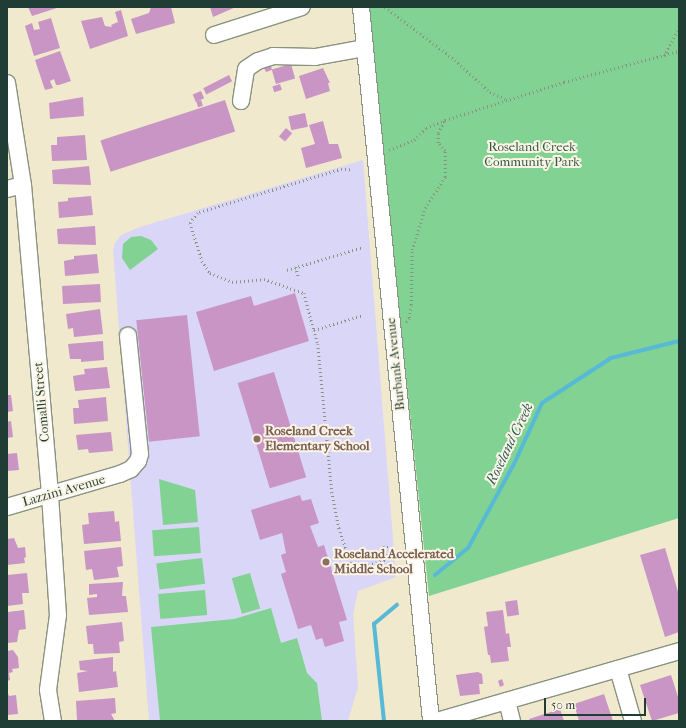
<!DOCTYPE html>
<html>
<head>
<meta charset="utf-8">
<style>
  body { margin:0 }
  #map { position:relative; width:686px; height:728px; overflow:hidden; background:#f0e9cd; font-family:"IM FELL French Canon",serif }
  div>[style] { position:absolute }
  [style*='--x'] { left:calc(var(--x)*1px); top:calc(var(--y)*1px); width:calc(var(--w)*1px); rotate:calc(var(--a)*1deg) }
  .built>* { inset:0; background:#dad6f7 }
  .green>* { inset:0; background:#81d293; transform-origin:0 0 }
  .stream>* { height:4px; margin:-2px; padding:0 2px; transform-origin:2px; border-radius:2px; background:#58b9d7 }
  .building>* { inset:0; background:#c895c4; transform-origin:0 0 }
  .path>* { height:2.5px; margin-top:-1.25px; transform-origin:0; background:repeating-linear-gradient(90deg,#889380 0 1px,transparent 0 4px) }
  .roads { filter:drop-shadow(1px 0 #889380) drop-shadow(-1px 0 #889380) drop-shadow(0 1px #889380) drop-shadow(0 -1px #889380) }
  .minor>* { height:16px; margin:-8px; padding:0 8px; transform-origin:8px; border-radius:8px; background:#fff }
  .dots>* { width:11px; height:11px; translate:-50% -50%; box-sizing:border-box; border:2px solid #fcf5e5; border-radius:50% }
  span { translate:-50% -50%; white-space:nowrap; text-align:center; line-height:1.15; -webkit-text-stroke:4px #fcf5e5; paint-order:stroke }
  .park-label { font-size:13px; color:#335b47 }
  .street-label { font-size:13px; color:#1f3d34 }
  .education-label { font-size:13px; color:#785e54; font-weight:700 }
  .left { translate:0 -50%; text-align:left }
  .water-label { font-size:14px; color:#2d5c5d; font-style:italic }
  .frame { position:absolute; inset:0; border:8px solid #1f3d34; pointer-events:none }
  .scale { position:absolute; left:544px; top:698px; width:102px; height:18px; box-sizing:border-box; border:2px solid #1f3d34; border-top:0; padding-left:5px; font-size:12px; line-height:14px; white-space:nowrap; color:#1f3d34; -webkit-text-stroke:3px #fcf5e5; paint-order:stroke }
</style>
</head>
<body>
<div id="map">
  <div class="built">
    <i style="clip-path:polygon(363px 160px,396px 577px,358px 591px,353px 615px,358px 687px,348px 721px,149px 721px,113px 250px,115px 243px,121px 235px,140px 227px)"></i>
  </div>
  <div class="green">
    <i style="clip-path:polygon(368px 7px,679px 7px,679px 518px,429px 596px)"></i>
    <i style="clip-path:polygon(141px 236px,151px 240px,158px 249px,130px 270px,122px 258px,123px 244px,131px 237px)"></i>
    <i style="clip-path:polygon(159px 479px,195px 490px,198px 522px,163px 525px)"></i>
    <i style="left:199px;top:527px;width:26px;height:47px;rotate:86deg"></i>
    <i style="left:202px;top:558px;width:26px;height:46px;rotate:83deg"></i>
    <i style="left:250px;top:573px;width:37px;height:19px;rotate:74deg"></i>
    <i style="left:205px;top:590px;width:25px;height:47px;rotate:85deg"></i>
    <i style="clip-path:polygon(271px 608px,281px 643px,297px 638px,307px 673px,317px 683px,322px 721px,160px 721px,151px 627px,234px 619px)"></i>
  </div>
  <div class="stream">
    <i style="--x:435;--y:575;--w:43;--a:-39.3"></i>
    <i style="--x:468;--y:548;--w:96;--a:-61.3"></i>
    <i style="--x:514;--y:464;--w:67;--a:-65.3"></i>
    <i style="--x:542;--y:403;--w:82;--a:-33.1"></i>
    <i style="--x:611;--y:358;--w:70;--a:-14"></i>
    <i style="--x:384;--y:721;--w:98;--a:-95.9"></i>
    <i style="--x:374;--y:624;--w:30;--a:-40"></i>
  </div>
  <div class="building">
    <i style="clip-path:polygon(28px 7px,57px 7px,57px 8px,32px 16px)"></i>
    <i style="clip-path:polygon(151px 7px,171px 7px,175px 23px,136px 34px,131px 19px,149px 13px)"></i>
    <i style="clip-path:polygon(210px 7px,236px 7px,213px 17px)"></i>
    <i style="clip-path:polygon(121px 10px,128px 36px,90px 49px,81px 21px,102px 17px,105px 26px,112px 27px,111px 25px,118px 22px,115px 12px)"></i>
    <i style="clip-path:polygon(51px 18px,60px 48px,34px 56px,25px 26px,32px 23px,34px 30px,40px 29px,38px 22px)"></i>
    <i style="clip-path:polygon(60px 51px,71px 81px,59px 85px,56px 85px,54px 79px,50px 81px,53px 88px,45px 90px,35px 60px)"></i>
    <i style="left:291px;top:64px;width:15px;height:20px;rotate:74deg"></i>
    <i style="clip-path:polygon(271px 66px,272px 70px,266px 72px,264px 68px)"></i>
    <i style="clip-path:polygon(323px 68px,330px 83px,328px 83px,330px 91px,306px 99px,299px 76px)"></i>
    <i style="left:229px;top:75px;width:7px;height:29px;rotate:63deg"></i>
    <i style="left:280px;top:84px;width:6px;height:8px;rotate:72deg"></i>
    <i style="left:201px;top:91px;width:8px;height:9px;rotate:67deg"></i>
    <i style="clip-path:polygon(83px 97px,84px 116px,50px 119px,49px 103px)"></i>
    <i style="left:201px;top:100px;width:6px;height:5px;rotate:72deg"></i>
    <i style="left:225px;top:100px;width:33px;height:131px;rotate:72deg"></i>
    <i style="left:305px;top:113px;width:14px;height:17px;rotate:78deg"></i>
    <i style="clip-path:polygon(323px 121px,329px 144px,338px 144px,342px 158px,306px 168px,301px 148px,315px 144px,309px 125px)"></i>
    <i style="left:286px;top:128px;width:8px;height:11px;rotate:40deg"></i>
    <i style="clip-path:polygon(85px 135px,87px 160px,52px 161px,51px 145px,57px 145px,57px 137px)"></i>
    <i style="clip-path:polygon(89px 166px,91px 185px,53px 184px,52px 170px)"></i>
    <i style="clip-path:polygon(91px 196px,93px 215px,59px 218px,58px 202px,68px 201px,68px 198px)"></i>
    <i style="clip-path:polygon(95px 226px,96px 245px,58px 244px,57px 229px)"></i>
    <i style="clip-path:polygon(97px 254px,99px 273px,65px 276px,64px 261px,74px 259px,74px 256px)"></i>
    <i style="left:100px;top:284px;width:18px;height:38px;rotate:87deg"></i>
    <i style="clip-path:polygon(295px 293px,309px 341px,214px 371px,196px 312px,251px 296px,254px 306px)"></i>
    <i style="clip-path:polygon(100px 309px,103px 334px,74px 337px,73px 328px,68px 329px,66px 314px)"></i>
    <i style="left:187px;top:315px;width:122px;height:51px;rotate:84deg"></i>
    <i style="clip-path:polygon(103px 341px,104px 360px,81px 362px,81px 359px,70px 359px,68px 344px)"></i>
    <i style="clip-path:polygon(107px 367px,110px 388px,75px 391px,73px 376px,85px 374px,84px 369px)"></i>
    <i style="left:274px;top:372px;width:110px;height:38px;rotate:73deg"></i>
    <i style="clip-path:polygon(7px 395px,11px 395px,13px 411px,7px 412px)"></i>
    <i style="clip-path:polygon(106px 397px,108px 421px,74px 424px,73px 408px,79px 408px,78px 400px)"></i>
    <i style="clip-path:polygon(11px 421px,13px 437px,7px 438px,7px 422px)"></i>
    <i style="clip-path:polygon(111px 432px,113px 451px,89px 453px,88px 449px,78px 450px,76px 435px)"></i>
    <i style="clip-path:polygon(17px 453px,19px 470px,7px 471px,7px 454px)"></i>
    <i style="clip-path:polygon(300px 495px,302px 501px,311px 499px,319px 523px,310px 526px,318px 547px,324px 545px,347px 620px,339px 622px,344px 641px,325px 647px,322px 638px,316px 640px,311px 625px,298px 629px,281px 574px,286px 572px,281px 555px,286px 553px,282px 533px,260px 540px,251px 510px)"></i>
    <i style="clip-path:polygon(114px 511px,115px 522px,119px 521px,121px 541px,84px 544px,82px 525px,89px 524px,88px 513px)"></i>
    <i style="clip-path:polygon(14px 538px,18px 548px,25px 547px,26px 557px,24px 558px,25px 563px,7px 565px,7px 539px)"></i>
    <i style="clip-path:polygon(121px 547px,123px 566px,117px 567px,119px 577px,94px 580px,92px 569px,86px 570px,84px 551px)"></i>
    <i style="clip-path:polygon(665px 548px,679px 595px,679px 632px,665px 637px,640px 555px)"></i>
    <i style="clip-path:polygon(27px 573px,29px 593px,22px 593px,23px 604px,7px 606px,7px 575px)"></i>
    <i style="clip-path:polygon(123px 582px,122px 596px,126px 596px,128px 612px,89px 615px,87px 598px,97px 597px,97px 594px,89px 595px,89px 584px)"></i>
    <i style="left:517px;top:600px;width:15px;height:12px;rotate:82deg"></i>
    <i style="clip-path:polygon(24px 610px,26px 629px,19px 630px,17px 642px,7px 643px,8px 612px)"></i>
    <i style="clip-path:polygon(503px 610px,506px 634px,509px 633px,511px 647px,507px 647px,509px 661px,491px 663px,490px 655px,488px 655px,484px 627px,488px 626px,486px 612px)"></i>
    <i style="clip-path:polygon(122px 622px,124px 641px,119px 642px,120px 653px,94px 654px,93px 644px,88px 644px,86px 626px)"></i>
    <i style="clip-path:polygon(13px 650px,18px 657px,19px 668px,12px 669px,13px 672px,9px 673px,10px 680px,7px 681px,7px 651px)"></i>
    <i style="clip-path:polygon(113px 657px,113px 672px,116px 671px,118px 687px,79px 692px,77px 673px,88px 671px,80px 670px,79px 661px)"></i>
    <i style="clip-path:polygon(478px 672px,482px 674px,483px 684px,479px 684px,480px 694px,460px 696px,456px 675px)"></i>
    <i style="clip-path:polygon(671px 675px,679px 700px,679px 713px,652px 721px,640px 685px)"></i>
    <i style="clip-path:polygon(502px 679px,504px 685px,500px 687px,498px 681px)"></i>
    <i style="clip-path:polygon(7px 691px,9px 696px,16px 695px,18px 714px,7px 715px)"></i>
    <i style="clip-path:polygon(604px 694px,613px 721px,579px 721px,574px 704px)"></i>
    <i style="clip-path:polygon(115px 698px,116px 713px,111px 714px,115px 721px,77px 720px,76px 701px)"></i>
    <i style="clip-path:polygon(560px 709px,564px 721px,530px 721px,529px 719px)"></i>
  </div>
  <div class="path">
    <i style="--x:385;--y:7;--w:88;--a:37.1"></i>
    <i style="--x:455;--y:60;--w:47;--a:42.4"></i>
    <i style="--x:490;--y:92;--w:20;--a:24"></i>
    <i style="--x:664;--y:56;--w:32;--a:-62"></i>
    <i style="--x:389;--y:150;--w:27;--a:-22"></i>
    <i style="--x:414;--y:140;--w:17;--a:-45"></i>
    <i style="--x:426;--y:128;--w:21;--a:-23"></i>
    <i style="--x:445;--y:120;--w:125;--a:-17.7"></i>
    <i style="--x:564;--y:82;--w:119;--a:-15.1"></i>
    <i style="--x:350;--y:170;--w:8;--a:-173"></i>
    <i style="--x:342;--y:169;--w:151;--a:163"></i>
    <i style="--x:198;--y:213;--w:13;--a:129"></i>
    <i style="--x:190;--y:223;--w:40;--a:72"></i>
    <i style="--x:202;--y:261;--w:14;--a:56"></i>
    <i style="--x:210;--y:273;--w:24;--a:22"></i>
    <i style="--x:232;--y:282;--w:32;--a:-5"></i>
    <i style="--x:264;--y:279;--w:42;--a:19.3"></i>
    <i style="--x:304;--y:293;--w:38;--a:75"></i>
    <i style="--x:314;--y:330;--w:51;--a:-17"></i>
    <i style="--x:296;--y:267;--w:12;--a:76"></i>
    <i style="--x:287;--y:270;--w:79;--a:-16.8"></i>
    <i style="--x:406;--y:322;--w:5;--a:-53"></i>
    <i style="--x:409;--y:318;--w:13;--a:-81"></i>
    <i style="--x:411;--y:305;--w:55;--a:-89"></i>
    <i style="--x:412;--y:250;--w:44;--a:-72.8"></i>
    <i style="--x:425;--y:208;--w:37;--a:-57"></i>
    <i style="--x:445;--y:177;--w:26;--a:-90"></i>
    <i style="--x:445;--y:151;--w:11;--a:-131"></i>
    <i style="--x:438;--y:143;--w:10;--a:-90"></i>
    <i style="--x:438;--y:133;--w:15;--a:-62"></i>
    <i style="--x:314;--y:330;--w:15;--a:74"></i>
    <i style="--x:318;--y:344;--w:149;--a:84.6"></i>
    <i style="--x:332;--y:492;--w:37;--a:79"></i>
    <i style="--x:339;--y:528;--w:44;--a:71.6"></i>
    <i style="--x:353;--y:570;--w:36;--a:-18"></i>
    <i style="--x:387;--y:559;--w:13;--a:-108"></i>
    <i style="--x:383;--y:547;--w:6;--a:0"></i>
  </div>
  <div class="roads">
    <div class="minor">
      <i style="--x:361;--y:7;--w:717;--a:84.4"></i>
      <i style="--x:214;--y:35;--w:92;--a:-17.7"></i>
      <i style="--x:7;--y:83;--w:103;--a:81.1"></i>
      <i style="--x:23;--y:185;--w:311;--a:85"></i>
      <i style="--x:50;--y:495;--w:120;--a:86.2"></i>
      <i style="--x:58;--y:615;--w:76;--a:97.6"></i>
      <i style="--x:48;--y:690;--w:31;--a:81"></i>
      <i style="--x:241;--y:101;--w:32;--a:-81"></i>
      <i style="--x:246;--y:69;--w:14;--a:-34"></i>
      <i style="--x:258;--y:61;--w:16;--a:-18"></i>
      <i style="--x:273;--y:56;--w:42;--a:1.4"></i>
      <i style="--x:315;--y:57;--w:51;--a:-10.2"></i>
      <i style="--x:7;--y:189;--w:16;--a:-14"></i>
      <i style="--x:7;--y:507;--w:118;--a:-16.3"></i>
      <i style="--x:120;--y:474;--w:12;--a:-24"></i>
      <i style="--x:131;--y:469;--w:11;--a:-49"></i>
      <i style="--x:138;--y:461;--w:7;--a:-74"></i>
      <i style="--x:140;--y:454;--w:119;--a:-95.8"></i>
      <i style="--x:618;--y:669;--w:54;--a:73.9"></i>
      <i style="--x:507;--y:701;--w:21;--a:76"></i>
      <i style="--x:437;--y:721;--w:252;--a:-16.1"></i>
    </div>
  </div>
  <div class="dots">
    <i style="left:257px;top:439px;background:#8d6e63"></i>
    <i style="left:326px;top:562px;background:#8d6e63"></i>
  </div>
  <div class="park-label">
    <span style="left:532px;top:155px">Roseland Creek<br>Community Park</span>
  </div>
  <div class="street-label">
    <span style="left:396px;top:364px;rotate:-96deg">Burbank Avenue</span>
    <span style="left:42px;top:402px;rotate:-95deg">Comalli Street</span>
    <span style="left:64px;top:491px;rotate:-16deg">Lazzini Avenue</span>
  </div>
  <div class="education-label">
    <span class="left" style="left:265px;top:439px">Roseland Creek<br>Elementary School</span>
    <span class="left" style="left:334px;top:562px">Roseland Accelerated<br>Middle School</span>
  </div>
  <div class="water-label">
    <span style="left:510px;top:444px;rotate:-64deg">Roseland Creek</span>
  </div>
  <div class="frame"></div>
  <div class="scale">50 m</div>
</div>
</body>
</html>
